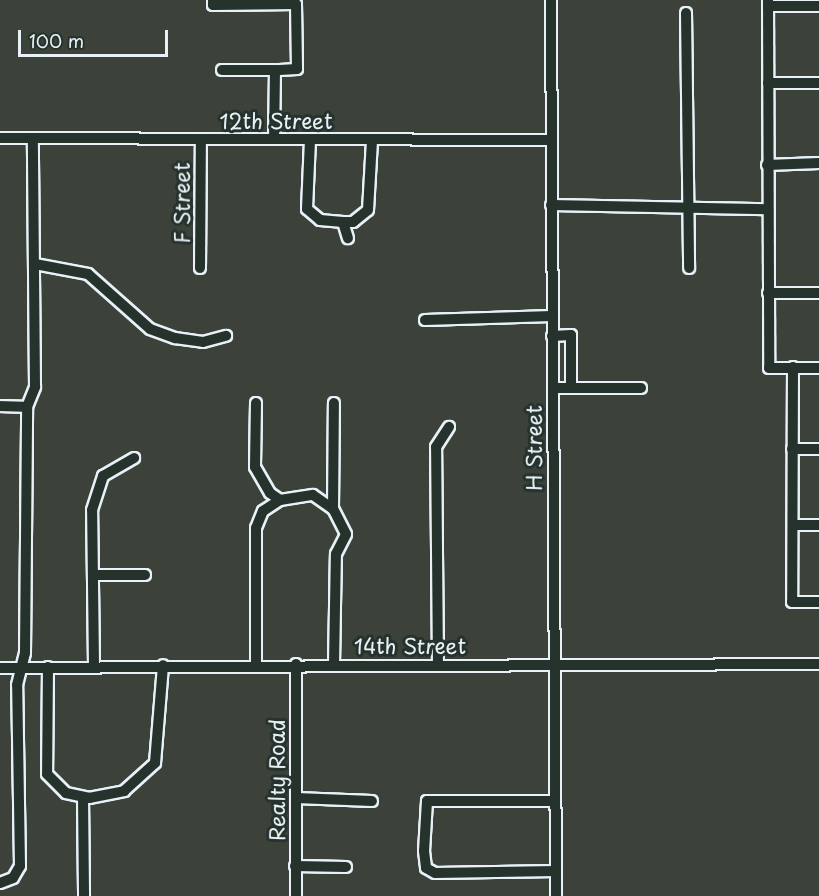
<!DOCTYPE html>
<html>
<head>
<meta charset="utf-8">
<style>
  body { margin:0 }
  #map { position:relative; width:819px; height:896px; overflow:hidden; background:#3c423a; font-family:"Playpen Sans",sans-serif }
  div>[style] { position:absolute }
  [style*='--x'] { left:calc(var(--x)*1px); top:calc(var(--y)*1px); width:calc(var(--w)*1px); rotate:calc(var(--a)*1deg) }
  .roads { filter:drop-shadow(2px 0 #e8f1f8) drop-shadow(-2px 0 #e8f1f8) drop-shadow(0 2px #e8f1f8) drop-shadow(0 -2px #e8f1f8) }
  .minor>* { height:10px; margin:-5px; padding:0 5px; transform-origin:5px; border-radius:5px; background:#26332d }
  span { translate:-50% -50%; white-space:nowrap; text-align:center; line-height:1.15; -webkit-text-stroke:6px #26332d; paint-order:stroke }
  .street-label { font-size:21px; color:#e8f1f8 }
  .scale { position:absolute; left:18px; top:30px; width:150px; height:27px; box-sizing:border-box; border:3px solid #e8f1f8; border-top:0; padding-left:8px; font-size:18px; line-height:21px; white-space:nowrap; color:#e8f1f8; -webkit-text-stroke:4px #26332d; paint-order:stroke }
</style>
</head>
<body>
<div id="map">
  <div class="roads">
    <div class="minor">
      <i style="--x:213;--y:0;--w:5;--a:90"></i>
      <i style="--x:213;--y:5;--w:83;--a:-0.7"></i>
      <i style="--x:296;--y:4;--w:65;--a:89.1"></i>
      <i style="--x:297;--y:69;--w:22;--a:177"></i>
      <i style="--x:551;--y:0;--w:896;--a:89.68"></i>
      <i style="--x:768;--y:0;--w:368;--a:89.8"></i>
      <i style="--x:769;--y:368;--w:50;--a:0"></i>
      <i style="--x:768;--y:6;--w:51;--a:0"></i>
      <i style="--x:686;--y:13;--w:255;--a:89.3"></i>
      <i style="--x:222;--y:70;--w:53;--a:0"></i>
      <i style="--x:275;--y:70;--w:69;--a:90.8"></i>
      <i style="--x:768;--y:83;--w:51;--a:0"></i>
      <i style="--x:0;--y:138;--w:551;--a:0.21"></i>
      <i style="--x:310;--y:140;--w:69;--a:92.5"></i>
      <i style="--x:307;--y:209;--w:17;--a:40"></i>
      <i style="--x:320;--y:220;--w:23;--a:5"></i>
      <i style="--x:343;--y:222;--w:17;--a:73"></i>
      <i style="--x:767;--y:165;--w:52;--a:-2.2"></i>
      <i style="--x:551;--y:205;--w:217;--a:1.1"></i>
      <i style="--x:343;--y:222;--w:10;--a:0"></i>
      <i style="--x:353;--y:222;--w:19;--a:-39"></i>
      <i style="--x:368;--y:210;--w:70;--a:-86.7"></i>
      <i style="--x:35;--y:264;--w:54;--a:10.7"></i>
      <i style="--x:88;--y:274;--w:83;--a:41.6"></i>
      <i style="--x:150;--y:329;--w:27;--a:20"></i>
      <i style="--x:175;--y:338;--w:28;--a:8"></i>
      <i style="--x:203;--y:342;--w:24;--a:-15"></i>
      <i style="--x:200;--y:268;--w:129;--a:-89.6"></i>
      <i style="--x:768;--y:293;--w:51;--a:0"></i>
      <i style="--x:425;--y:320;--w:127;--a:-1.8"></i>
      <i style="--x:552;--y:336;--w:19;--a:-3"></i>
      <i style="--x:571;--y:335;--w:53;--a:90"></i>
      <i style="--x:793;--y:367;--w:235;--a:90.2"></i>
      <i style="--x:792;--y:602;--w:27;--a:0"></i>
      <i style="--x:553;--y:388;--w:88;--a:0"></i>
      <i style="--x:256;--y:403;--w:64;--a:90.9"></i>
      <i style="--x:255;--y:467;--w:30;--a:60"></i>
      <i style="--x:270;--y:493;--w:12;--a:35"></i>
      <i style="--x:280;--y:500;--w:33;--a:-9"></i>
      <i style="--x:313;--y:495;--w:24;--a:35"></i>
      <i style="--x:0;--y:406;--w:27;--a:2"></i>
      <i style="--x:792;--y:449;--w:27;--a:0"></i>
      <i style="--x:793;--y:525;--w:26;--a:0"></i>
      <i style="--x:93;--y:575;--w:52;--a:0"></i>
      <i style="--x:296;--y:664;--w:232;--a:90"></i>
      <i style="--x:334;--y:664;--w:110;--a:-89"></i>
      <i style="--x:336;--y:554;--w:22;--a:-63"></i>
      <i style="--x:346;--y:534;--w:28;--a:-117"></i>
      <i style="--x:333;--y:509;--w:106;--a:-89.5"></i>
      <i style="--x:94;--y:665;--w:155;--a:-90.7"></i>
      <i style="--x:92;--y:510;--w:36;--a:-72"></i>
      <i style="--x:103;--y:476;--w:36;--a:-30"></i>
      <i style="--x:256;--y:665;--w:137;--a:-90"></i>
      <i style="--x:256;--y:528;--w:18;--a:-68"></i>
      <i style="--x:263;--y:511;--w:20;--a:-33"></i>
      <i style="--x:438;--y:665;--w:218;--a:-90.5"></i>
      <i style="--x:436;--y:447;--w:24;--a:-57"></i>
      <i style="--x:48;--y:667;--w:107;--a:90.5"></i>
      <i style="--x:47;--y:774;--w:27;--a:45"></i>
      <i style="--x:66;--y:793;--w:24;--a:12"></i>
      <i style="--x:89;--y:798;--w:36;--a:-11"></i>
      <i style="--x:124;--y:791;--w:42;--a:-42.1"></i>
      <i style="--x:155;--y:763;--w:98;--a:-85.3"></i>
      <i style="--x:0;--y:668;--w:819;--a:-0.28"></i>
      <i style="--x:83;--y:797;--w:99;--a:89.4"></i>
      <i style="--x:296;--y:798;--w:76;--a:2.3"></i>
      <i style="--x:555;--y:801;--w:128;--a:180"></i>
      <i style="--x:427;--y:801;--w:50;--a:93.4"></i>
      <i style="--x:424;--y:851;--w:17;--a:83"></i>
      <i style="--x:426;--y:868;--w:10;--a:29"></i>
      <i style="--x:435;--y:873;--w:121;--a:-0.9"></i>
      <i style="--x:295;--y:866;--w:51;--a:1.1"></i>
      <i style="--x:0;--y:883;--w:14;--a:-21"></i>
      <i style="--x:13;--y:878;--w:14;--a:-60"></i>
      <i style="--x:20;--y:866;--w:181;--a:-90.9"></i>
      <i style="--x:17;--y:685;--w:33;--a:-76"></i>
      <i style="--x:25;--y:653;--w:246;--a:-89.5"></i>
      <i style="--x:27;--y:407;--w:22;--a:-68"></i>
      <i style="--x:35;--y:387;--w:249;--a:-90.5"></i>
    </div>
  </div>
  <div class="street-label">
    <span style="left:276px;top:120px">12th Street</span>
    <span style="left:181px;top:203px;rotate:-90deg">F Street</span>
    <span style="left:533px;top:448px;rotate:-90deg">H Street</span>
    <span style="left:410px;top:645px">14th Street</span>
    <span style="left:276px;top:780px;rotate:-90deg">Realty Road</span>
  </div>
  <div class="scale">100 m</div>
</div>
</body>
</html>
